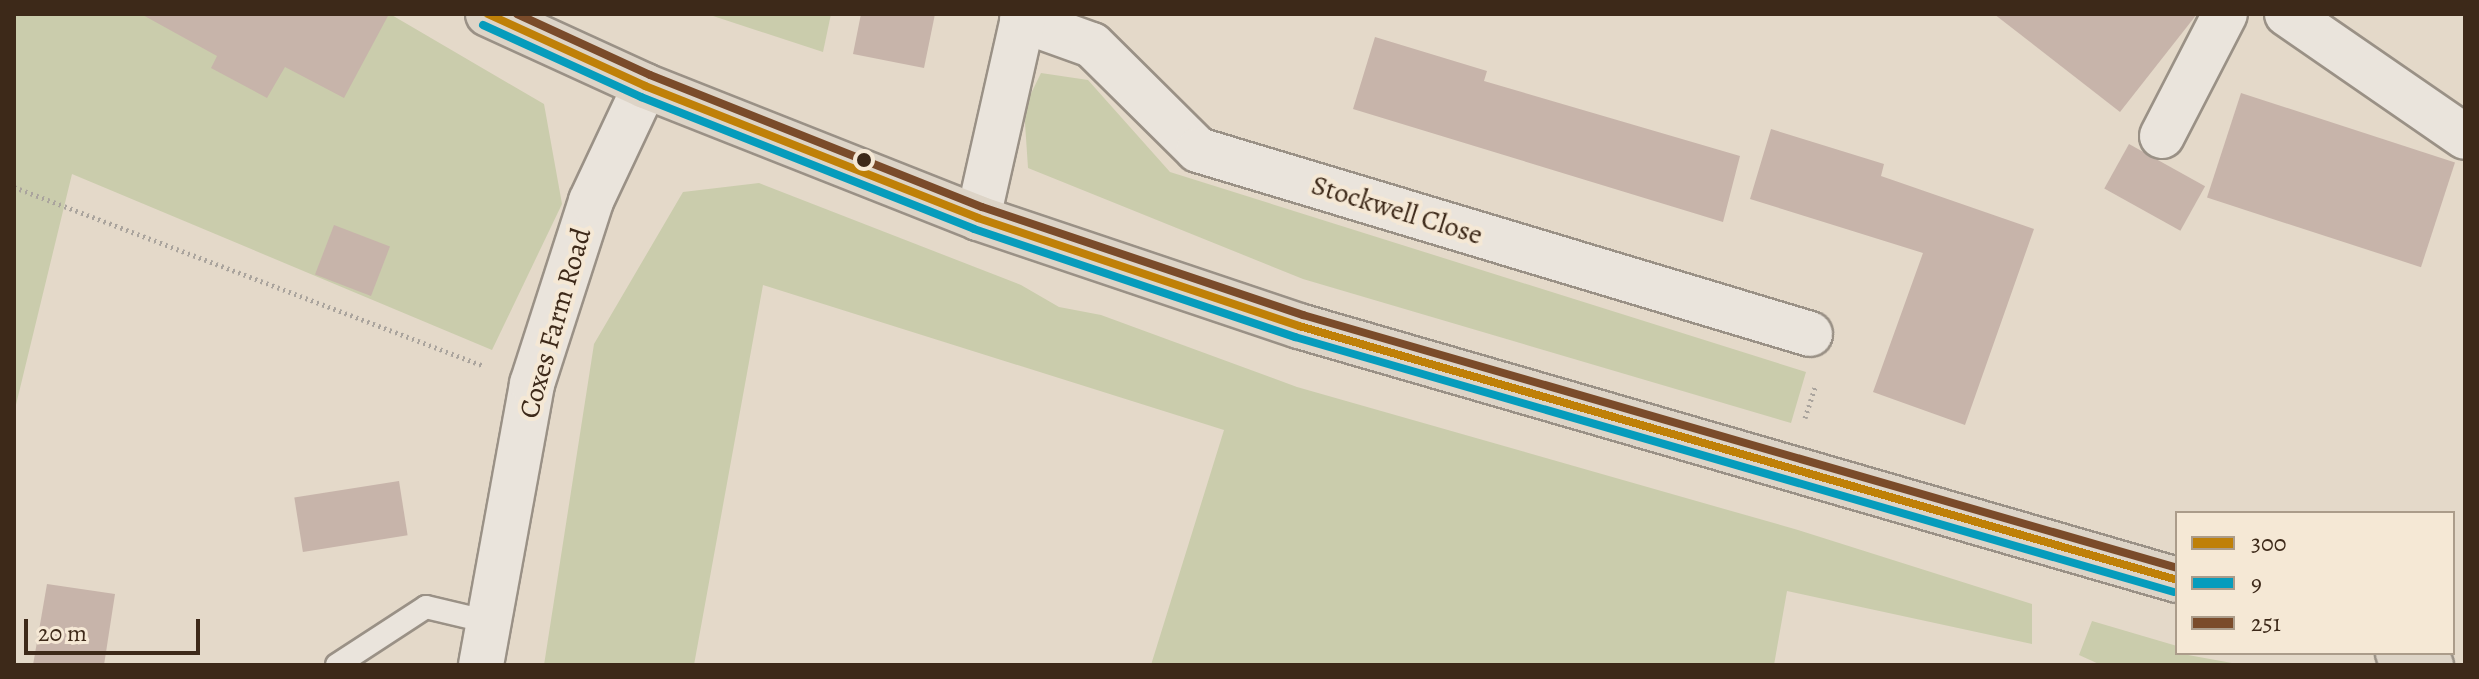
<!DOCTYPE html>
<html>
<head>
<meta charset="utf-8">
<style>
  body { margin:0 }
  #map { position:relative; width:2479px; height:679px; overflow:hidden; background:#e4d9c9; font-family:Alegreya,serif }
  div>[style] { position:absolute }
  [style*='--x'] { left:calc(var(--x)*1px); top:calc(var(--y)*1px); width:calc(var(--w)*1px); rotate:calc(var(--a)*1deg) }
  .green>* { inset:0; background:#caccac }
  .building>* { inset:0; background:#c7b4aa; transform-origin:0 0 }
  .path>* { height:5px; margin-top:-2.5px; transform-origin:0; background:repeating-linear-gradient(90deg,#aaa49d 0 2px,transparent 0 6px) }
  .roads { filter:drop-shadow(2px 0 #9a9186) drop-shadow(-2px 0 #9a9186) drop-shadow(0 2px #9a9186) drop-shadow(0 -2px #9a9186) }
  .lane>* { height:22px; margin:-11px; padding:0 11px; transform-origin:11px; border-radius:11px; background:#eae4dc }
  .street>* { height:44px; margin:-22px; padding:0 22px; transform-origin:22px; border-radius:22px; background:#eae4dc }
  .primary>* { height:44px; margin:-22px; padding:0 22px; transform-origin:22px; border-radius:22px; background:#ddd4c7 }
  .bus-1>* { height:8px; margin:-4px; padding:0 4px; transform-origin:4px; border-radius:4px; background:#bf8008 }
  .bus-2>* { height:8px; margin:-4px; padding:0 4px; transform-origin:4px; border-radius:4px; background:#069cbc }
  .bus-3>* { height:8px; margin:-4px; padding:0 4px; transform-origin:4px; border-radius:4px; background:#7a4b2a }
  .dots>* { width:22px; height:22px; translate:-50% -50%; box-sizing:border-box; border:4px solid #f5e8d5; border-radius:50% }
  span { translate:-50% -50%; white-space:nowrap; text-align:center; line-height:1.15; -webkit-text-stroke:8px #f5e8d5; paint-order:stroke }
  .street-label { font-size:28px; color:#3d2919 }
  .frame { position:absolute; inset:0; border:16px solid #3d2919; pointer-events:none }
  .legend { position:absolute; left:2175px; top:511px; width:280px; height:144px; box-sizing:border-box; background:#f5e8d5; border:2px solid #ab9c8a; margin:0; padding:10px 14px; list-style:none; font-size:24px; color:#3d2919 }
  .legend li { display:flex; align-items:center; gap:16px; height:40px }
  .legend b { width:40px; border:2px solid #ab9c8a }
  .scale { position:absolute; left:24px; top:619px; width:176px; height:36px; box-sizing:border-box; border:4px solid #3d2919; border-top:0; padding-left:10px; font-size:24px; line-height:28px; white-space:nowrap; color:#3d2919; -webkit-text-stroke:6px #f5e8d5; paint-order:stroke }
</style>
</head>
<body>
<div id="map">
  <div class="green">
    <i style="clip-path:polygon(14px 14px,390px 14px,544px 104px,562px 204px,492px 350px,72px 174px,14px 413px)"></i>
    <i style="clip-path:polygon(707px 14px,831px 14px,823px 52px)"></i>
    <i style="clip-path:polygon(1041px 73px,1088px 80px,1170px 172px,1806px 372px,1791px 423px,1303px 279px,1028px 168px,1024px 108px)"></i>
    <i style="clip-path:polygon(759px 183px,1021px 285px,1059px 307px,1101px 315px,1297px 387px,1798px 530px,2032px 604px,2032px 644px,1787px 591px,1774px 665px,1151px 665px,1224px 430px,763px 285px,694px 665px,544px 665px,594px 344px,683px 192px)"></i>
    <i style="clip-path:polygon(2092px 621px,2177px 646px,2177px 653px,2243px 665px,2101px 665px,2079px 655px)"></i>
  </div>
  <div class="building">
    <i style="clip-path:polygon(141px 14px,389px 14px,344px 98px,285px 67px,267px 98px,211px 68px,217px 56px)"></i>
    <i style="clip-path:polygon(861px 14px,935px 14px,924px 68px,853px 54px)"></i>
    <i style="clip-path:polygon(1994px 14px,2197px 14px,2120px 112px)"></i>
    <i style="clip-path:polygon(1375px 37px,1487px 71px,1484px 81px,1740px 156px,1723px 222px,1353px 109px)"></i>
    <i style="left:2241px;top:93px;width:225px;height:110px;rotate:18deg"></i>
    <i style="clip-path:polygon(1771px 129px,1884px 164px,1881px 176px,2034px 229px,1965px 425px,1873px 392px,1923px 253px,1750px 199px)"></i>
    <i style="left:2129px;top:144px;width:87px;height:51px;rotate:29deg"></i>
    <i style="left:334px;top:225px;width:60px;height:53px;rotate:21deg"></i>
    <i style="left:399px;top:481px;width:55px;height:106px;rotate:81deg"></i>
    <i style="clip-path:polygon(47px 584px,115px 594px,104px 665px,33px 665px)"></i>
  </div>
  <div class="path">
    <i style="--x:14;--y:187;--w:503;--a:20.85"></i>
    <i style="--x:1805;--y:418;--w:35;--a:-72"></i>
  </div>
  <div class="roads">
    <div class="lane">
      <i style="--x:337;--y:665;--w:106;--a:-33.1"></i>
      <i style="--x:426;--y:607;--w:65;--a:13.4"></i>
    </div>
    <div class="street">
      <i style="--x:2287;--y:14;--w:216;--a:34.6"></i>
      <i style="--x:1022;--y:20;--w:74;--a:19.7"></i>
      <i style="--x:1092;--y:45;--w:149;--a:44.7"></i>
      <i style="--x:1198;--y:150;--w:639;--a:16.73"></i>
      <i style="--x:2162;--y:136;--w:137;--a:-62.7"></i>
      <i style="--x:978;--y:218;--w:209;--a:-77.3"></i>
      <i style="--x:481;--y:665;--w:286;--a:-79.7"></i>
      <i style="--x:532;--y:384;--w:192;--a:-72.1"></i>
      <i style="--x:591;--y:201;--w:127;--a:-64.8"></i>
    </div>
    <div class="primary">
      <i style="--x:488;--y:14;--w:173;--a:24.6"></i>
      <i style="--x:645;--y:86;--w:358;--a:21.6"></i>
      <i style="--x:978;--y:218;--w:339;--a:18.6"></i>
      <i style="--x:1299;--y:326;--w:914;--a:16.13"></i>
      <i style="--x:2398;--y:653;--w:35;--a:20"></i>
    </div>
  </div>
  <div class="bus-1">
    <i style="--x:488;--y:14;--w:173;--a:24.6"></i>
    <i style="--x:645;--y:86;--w:358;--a:21.6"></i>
    <i style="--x:978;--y:218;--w:339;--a:18.6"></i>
    <i style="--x:1299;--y:326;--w:914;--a:16.13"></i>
  </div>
  <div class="bus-2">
    <i style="--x:483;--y:25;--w:174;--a:24.5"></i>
    <i style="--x:641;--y:97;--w:358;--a:21.6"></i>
    <i style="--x:974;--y:229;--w:339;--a:18.6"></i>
    <i style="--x:1295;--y:337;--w:915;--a:16.18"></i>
  </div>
  <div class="bus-3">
    <i style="--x:517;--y:14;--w:146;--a:24.6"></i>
    <i style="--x:650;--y:75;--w:357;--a:21.7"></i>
    <i style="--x:982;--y:207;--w:339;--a:18.6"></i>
    <i style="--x:1303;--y:315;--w:910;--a:16.14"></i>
  </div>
  <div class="dots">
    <i style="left:864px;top:160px;background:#3d2919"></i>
  </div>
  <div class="street-label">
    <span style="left:1397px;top:210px;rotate:17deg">Stockwell Close</span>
    <span style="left:555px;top:323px;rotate:-74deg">Coxes Farm Road</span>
  </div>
  <div class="frame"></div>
  <ul class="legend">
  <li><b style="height:10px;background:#bf8008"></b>300</li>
  <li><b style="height:10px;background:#069cbc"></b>9</li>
  <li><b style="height:10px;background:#7a4b2a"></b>251</li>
  </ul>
  <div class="scale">20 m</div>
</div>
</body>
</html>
